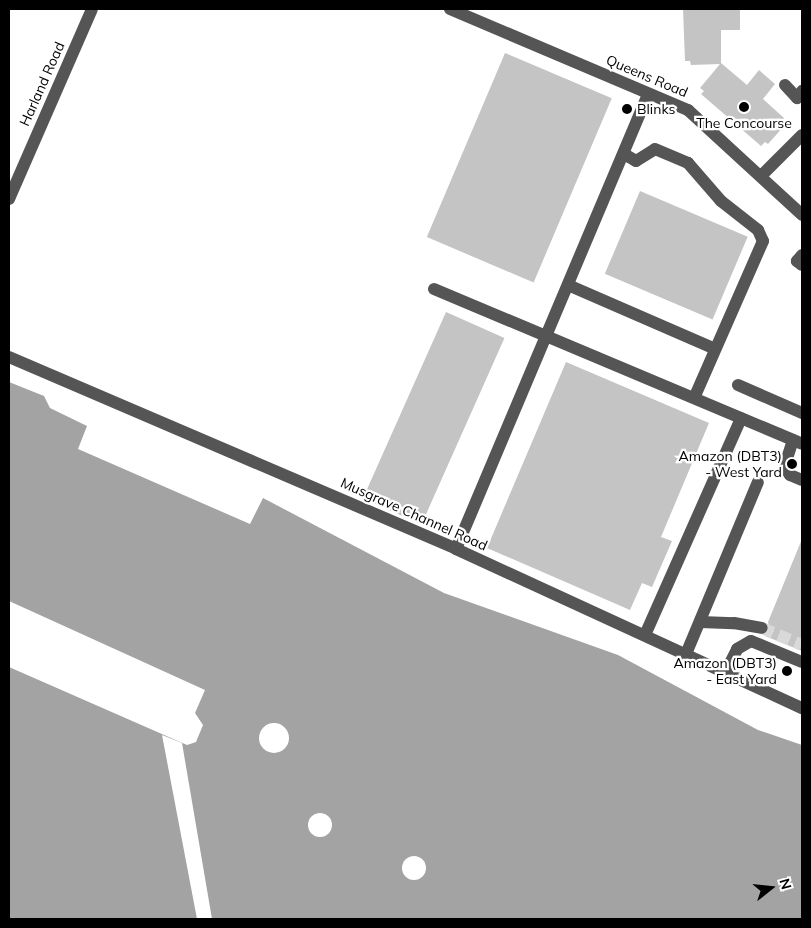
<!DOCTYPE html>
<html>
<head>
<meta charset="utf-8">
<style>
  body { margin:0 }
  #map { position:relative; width:811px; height:928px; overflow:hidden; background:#fff; font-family:Mulish,sans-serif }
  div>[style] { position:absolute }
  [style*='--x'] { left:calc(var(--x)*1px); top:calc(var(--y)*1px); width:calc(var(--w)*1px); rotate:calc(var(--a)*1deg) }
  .water>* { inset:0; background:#a3a3a3 }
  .pier>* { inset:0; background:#fff }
  .round { border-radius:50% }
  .building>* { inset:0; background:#c4c4c4; transform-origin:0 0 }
  .minor-tunnel>* { height:12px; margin-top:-6px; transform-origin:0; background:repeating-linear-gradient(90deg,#d9d9d9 0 12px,transparent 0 18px) }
  .minor>* { height:12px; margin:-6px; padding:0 6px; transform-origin:6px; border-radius:6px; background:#555 }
  .dots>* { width:14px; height:14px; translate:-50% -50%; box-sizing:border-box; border:2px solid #fff; border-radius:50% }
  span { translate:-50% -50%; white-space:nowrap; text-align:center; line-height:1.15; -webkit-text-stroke:4.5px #fff; paint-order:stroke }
  .street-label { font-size:14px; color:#000 }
  .poi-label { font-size:14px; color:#000 }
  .left { translate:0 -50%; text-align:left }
  .right { translate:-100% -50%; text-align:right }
  .frame { position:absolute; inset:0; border:10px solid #000; pointer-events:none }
  .north { position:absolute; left:746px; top:863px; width:50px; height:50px; -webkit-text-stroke:4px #fff; paint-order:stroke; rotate:74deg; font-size:14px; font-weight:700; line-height:20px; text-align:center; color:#000 }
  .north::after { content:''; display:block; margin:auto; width:18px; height:22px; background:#000; clip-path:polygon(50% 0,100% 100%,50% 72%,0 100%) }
</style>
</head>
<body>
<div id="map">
  <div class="water">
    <i style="clip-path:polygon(9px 382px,44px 396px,50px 408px,87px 426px,78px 449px,250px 524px,263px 498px,444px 593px,618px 655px,758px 730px,802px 745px,802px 919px,9px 919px,9px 667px,187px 745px,196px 742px,203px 725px,195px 713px,205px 690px,9px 601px)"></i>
  </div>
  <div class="pier">
    <i class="round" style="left:259px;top:723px;width:30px;height:30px"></i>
    <i style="clip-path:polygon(162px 735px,182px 743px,212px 919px,197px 919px)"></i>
    <i class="round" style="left:308px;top:813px;width:24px;height:24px"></i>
    <i class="round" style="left:402px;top:856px;width:24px;height:24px"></i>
  </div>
  <div class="building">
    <i style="clip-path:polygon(683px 9px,740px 9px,740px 30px,721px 30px,721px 63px,747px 85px,759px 70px,775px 84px,763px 99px,784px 118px,781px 121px,785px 125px,768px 144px,765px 142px,761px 146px,701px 94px,704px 91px,700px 88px,720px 64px,691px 65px,690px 61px,685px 61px)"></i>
    <i style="left:505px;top:53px;width:116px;height:200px;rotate:23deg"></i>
    <i style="left:640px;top:191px;width:117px;height:90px;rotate:23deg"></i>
    <i style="left:446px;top:312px;width:64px;height:204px;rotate:24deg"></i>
    <i style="clip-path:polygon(566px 362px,709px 423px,661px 537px,672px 541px,652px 587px,642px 583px,630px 610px,487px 548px)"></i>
    <i style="clip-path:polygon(802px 539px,802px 651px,765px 636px,770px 630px,768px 622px)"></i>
  </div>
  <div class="minor-tunnel">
    <i style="--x:762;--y:628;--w:43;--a:23"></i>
  </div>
  <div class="minor">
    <i style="--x:450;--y:9;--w:259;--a:23"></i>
    <i style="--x:688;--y:110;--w:155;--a:42.6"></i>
    <i style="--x:785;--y:85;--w:18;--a:47"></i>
    <i style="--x:797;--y:98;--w:9;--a:-54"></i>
    <i style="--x:624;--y:154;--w:14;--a:30"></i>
    <i style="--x:636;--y:161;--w:22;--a:-32"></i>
    <i style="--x:655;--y:149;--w:36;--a:23"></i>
    <i style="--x:688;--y:163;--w:50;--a:49"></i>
    <i style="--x:721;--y:201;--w:47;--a:38.1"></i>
    <i style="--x:758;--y:230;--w:12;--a:66"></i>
    <i style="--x:763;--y:241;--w:171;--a:113.7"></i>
    <i style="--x:761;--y:176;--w:58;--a:-45"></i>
    <i style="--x:9;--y:199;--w:207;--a:-66.4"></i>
    <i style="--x:802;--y:255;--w:8;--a:130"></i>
    <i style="--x:797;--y:261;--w:6;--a:39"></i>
    <i style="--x:568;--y:285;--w:160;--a:23.5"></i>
    <i style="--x:434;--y:289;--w:399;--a:22.8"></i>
    <i style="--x:9;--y:357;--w:486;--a:23.2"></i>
    <i style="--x:456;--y:549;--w:381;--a:24.7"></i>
    <i style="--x:738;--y:385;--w:70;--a:23.6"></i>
    <i style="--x:793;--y:440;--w:28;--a:108"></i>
    <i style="--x:784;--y:467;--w:10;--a:53"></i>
    <i style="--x:790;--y:475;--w:13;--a:23"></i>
    <i style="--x:456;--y:549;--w:494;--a:-67.1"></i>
    <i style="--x:700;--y:622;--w:34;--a:2"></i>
    <i style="--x:734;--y:623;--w:28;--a:10"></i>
    <i style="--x:645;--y:635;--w:237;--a:-66.1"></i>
    <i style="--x:686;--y:654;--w:186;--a:-67.3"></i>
    <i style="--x:725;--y:673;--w:27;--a:-63"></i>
    <i style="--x:737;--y:649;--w:16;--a:-30"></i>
    <i style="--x:751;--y:641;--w:55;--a:22.4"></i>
  </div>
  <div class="dots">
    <i style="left:744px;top:107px;background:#000"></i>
    <i style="left:627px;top:109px;background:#000"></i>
    <i style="left:792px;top:464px;background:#000"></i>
    <i style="left:787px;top:671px;background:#000"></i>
  </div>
  <div class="street-label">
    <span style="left:647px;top:76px;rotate:23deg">Queens Road</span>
    <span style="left:42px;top:84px;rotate:-66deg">Harland Road</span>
    <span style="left:414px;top:514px;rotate:24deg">Musgrave Channel Road</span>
  </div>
  <div class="poi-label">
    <span class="left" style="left:637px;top:109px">Blinks</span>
    <span style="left:744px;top:123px">The Concourse</span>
    <span class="right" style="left:782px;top:464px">Amazon (DBT3)<br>- West Yard</span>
    <span class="right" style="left:777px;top:671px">Amazon (DBT3)<br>- East Yard</span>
  </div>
  <div class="frame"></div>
  <div class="north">N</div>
</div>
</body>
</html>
